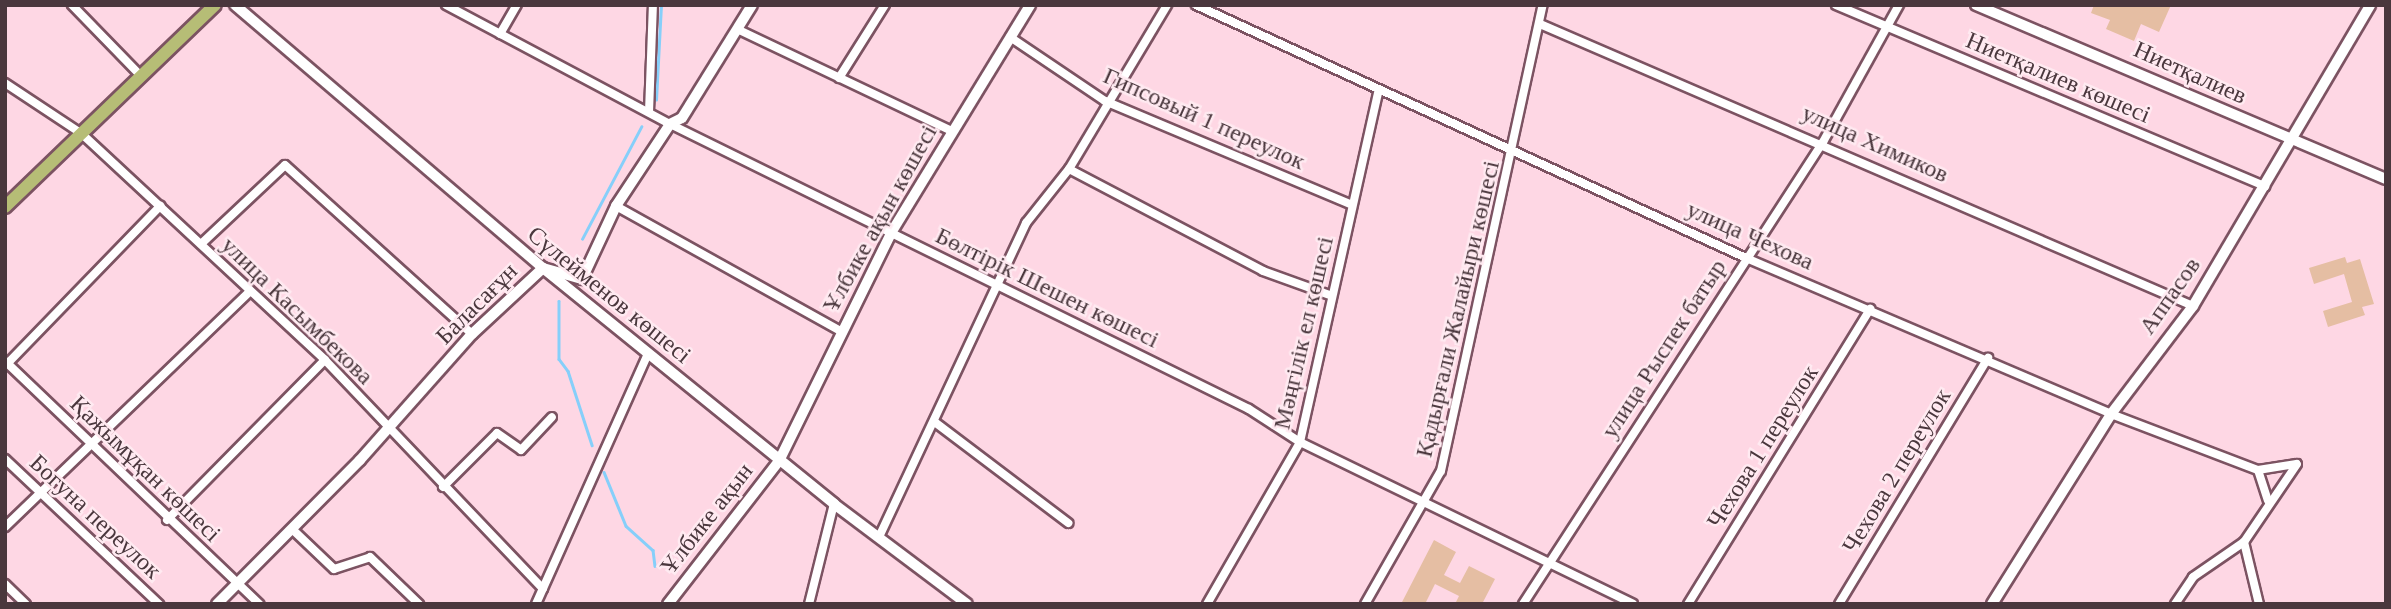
<!DOCTYPE html>
<html>
<head>
<meta charset="utf-8">
<style>
  body { margin:0 }
  #map { position:relative; width:2391px; height:609px; overflow:hidden; background:#fed7e4; font-family:"Times New Roman",serif }
  div>[style] { position:absolute }
  [style*='--x'] { left:calc(var(--x)*1px); top:calc(var(--y)*1px); width:calc(var(--w)*1px); rotate:calc(var(--a)*1deg) }
  .stream>* { height:2.5px; margin:-1.25px; padding:0 1.25px; transform-origin:1.25px; border-radius:1.25px; background:#86cffa }
  .building>* { inset:0; background:#e5bea3 }
  .roads { filter:drop-shadow(2px 0 #7c5362) drop-shadow(-2px 0 #7c5362) drop-shadow(0 2px #7c5362) drop-shadow(0 -2px #7c5362) }
  .minor>* { height:8px; margin:-4px; padding:0 4px; transform-origin:4px; border-radius:4px; background:#fff }
  .tertiary>* { height:10px; margin:-5px; padding:0 5px; transform-origin:5px; border-radius:5px; background:#fff }
  .secondary>* { height:10px; margin:-5px; padding:0 5px; transform-origin:5px; border-radius:5px; background:#fff }
  .primary>* { height:12px; margin:-6px; padding:0 6px; transform-origin:6px; border-radius:6px; background:#b6bd76 }
  span { translate:-50% -50%; white-space:nowrap; text-align:center; line-height:1.15; -webkit-text-stroke:5px #ffeaf1; paint-order:stroke }
  .street-label { font-size:24px; color:#4a373d }
  .frame { position:absolute; inset:0; border:7px solid #4a373d; pointer-events:none }
</style>
</head>
<body>
<div id="map">
  <div class="stream">
    <i style="--x:656;--y:100;--w:95;--a:-87"></i>
    <i style="--x:582;--y:239;--w:127;--a:-62.2"></i>
    <i style="--x:559;--y:301;--w:58;--a:90"></i>
    <i style="--x:559;--y:359;--w:15;--a:53"></i>
    <i style="--x:568;--y:371;--w:78;--a:72"></i>
    <i style="--x:604;--y:472;--w:58;--a:67.8"></i>
    <i style="--x:626;--y:526;--w:36;--a:42"></i>
    <i style="--x:653;--y:550;--w:16;--a:83"></i>
  </div>
  <div class="building">
    <i style="clip-path:polygon(2094px 5px,2171px 5px,2159px 32px,2141px 24px,2134px 41px,2106px 29px,2110px 20px,2091px 13px)"></i>
    <i style="clip-path:polygon(2345px 257px,2347px 263px,2360px 259px,2374px 304px,2362px 307px,2365px 315px,2328px 327px,2323px 311px,2352px 302px,2344px 274px,2314px 284px,2309px 268px)"></i>
    <i style="clip-path:polygon(1434px 540px,1456px 552px,1444px 575px,1460px 583px,1469px 566px,1495px 579px,1482px 604px,1455px 604px,1459px 596px,1435px 584px,1425px 604px,1401px 604px)"></i>
  </div>
  <div class="roads">
    <div class="minor">
      <i style="--x:72;--y:5;--w:100;--a:45.8"></i>
      <i style="--x:446;--y:5;--w:254;--a:28"></i>
      <i style="--x:670;--y:124;--w:645;--a:26.21"></i>
      <i style="--x:1249;--y:409;--w:61;--a:32.9"></i>
      <i style="--x:1300;--y:442;--w:370;--a:25.9"></i>
      <i style="--x:1196;--y:5;--w:605;--a:24.7"></i>
      <i style="--x:1746;--y:258;--w:397;--a:23.1"></i>
      <i style="--x:2111;--y:414;--w:157;--a:20.9"></i>
      <i style="--x:2258;--y:470;--w:39;--a:-9"></i>
      <i style="--x:1836;--y:5;--w:466;--a:22.9"></i>
      <i style="--x:1540;--y:24;--w:711;--a:23.36"></i>
      <i style="--x:737;--y:29;--w:238;--a:25.4"></i>
      <i style="--x:500;--y:34;--w:34;--a:-60"></i>
      <i style="--x:1010;--y:37;--w:115;--a:34"></i>
      <i style="--x:1105;--y:101;--w:268;--a:22.8"></i>
      <i style="--x:839;--y:78;--w:86;--a:-57.8"></i>
      <i style="--x:5;--y:83;--w:92;--a:33.5"></i>
      <i style="--x:82;--y:134;--w:332;--a:42.9"></i>
      <i style="--x:325;--y:360;--w:316;--a:46.4"></i>
      <i style="--x:649;--y:112;--w:107;--a:-87.9"></i>
      <i style="--x:1069;--y:169;--w:219;--a:27.7"></i>
      <i style="--x:1263;--y:271;--w:73;--a:19.9"></i>
      <i style="--x:616;--y:206;--w:259;--a:29.1"></i>
      <i style="--x:201;--y:244;--w:115;--a:-43.2"></i>
      <i style="--x:285;--y:165;--w:252;--a:42.1"></i>
      <i style="--x:5;--y:361;--w:352;--a:43.7"></i>
      <i style="--x:8;--y:363;--w:219;--a:-45.9"></i>
      <i style="--x:936;--y:423;--w:166;--a:37.1"></i>
      <i style="--x:5;--y:459;--w:212;--a:43.3"></i>
      <i style="--x:2258;--y:470;--w:32;--a:72"></i>
      <i style="--x:443;--y:487;--w:76;--a:-45"></i>
      <i style="--x:497;--y:433;--w:29;--a:35"></i>
      <i style="--x:521;--y:450;--w:45;--a:-46.8"></i>
      <i style="--x:167;--y:520;--w:225;--a:-45.4"></i>
      <i style="--x:5;--y:527;--w:340;--a:-43.9"></i>
      <i style="--x:292;--y:529;--w:58;--a:43.6"></i>
      <i style="--x:334;--y:569;--w:38;--a:-18"></i>
      <i style="--x:370;--y:557;--w:68;--a:43.8"></i>
      <i style="--x:879;--y:537;--w:347;--a:-64.9"></i>
      <i style="--x:1026;--y:223;--w:69;--a:-51.5"></i>
      <i style="--x:1069;--y:169;--w:191;--a:-59.1"></i>
      <i style="--x:2244;--y:542;--w:64;--a:76.4"></i>
      <i style="--x:5;--y:584;--w:29;--a:44"></i>
      <i style="--x:536;--y:604;--w:274;--a:-65.9"></i>
      <i style="--x:809;--y:604;--w:103;--a:-76"></i>
      <i style="--x:1207;--y:604;--w:187;--a:-60.1"></i>
      <i style="--x:1300;--y:442;--w:359;--a:-77.4"></i>
      <i style="--x:1365;--y:604;--w:153;--a:-60.3"></i>
      <i style="--x:1441;--y:471;--w:477;--a:-77.7"></i>
      <i style="--x:1523;--y:604;--w:551;--a:-57"></i>
      <i style="--x:1823;--y:142;--w:157;--a:-61"></i>
      <i style="--x:1688;--y:604;--w:347;--a:-58.3"></i>
      <i style="--x:1839;--y:604;--w:288;--a:-58.8"></i>
      <i style="--x:2175;--y:604;--w:32;--a:-56"></i>
      <i style="--x:2193;--y:577;--w:62;--a:-34.5"></i>
      <i style="--x:2244;--y:542;--w:94;--a:-55.8"></i>
    </div>
    <div class="tertiary">
      <i style="--x:1976;--y:5;--w:445;--a:23"></i>
      <i style="--x:217;--y:604;--w:203;--a:-45.2"></i>
      <i style="--x:360;--y:460;--w:169;--a:-48.4"></i>
      <i style="--x:472;--y:334;--w:97;--a:-42.9"></i>
      <i style="--x:543;--y:268;--w:41;--a:15.8"></i>
      <i style="--x:582;--y:279;--w:81;--a:-65"></i>
      <i style="--x:616;--y:206;--w:98;--a:-56.6"></i>
      <i style="--x:670;--y:124;--w:13;--a:-27"></i>
      <i style="--x:682;--y:118;--w:133;--a:-58.2"></i>
      <i style="--x:668;--y:604;--w:181;--a:-52.2"></i>
      <i style="--x:1992;--y:604;--w:224;--a:-57.9"></i>
      <i style="--x:2111;--y:414;--w:136;--a:-52.8"></i>
      <i style="--x:2193;--y:306;--w:349;--a:-59.5"></i>
    </div>
    <div class="secondary">
      <i style="--x:235;--y:5;--w:405;--a:40.5"></i>
      <i style="--x:543;--y:268;--w:375;--a:39"></i>
      <i style="--x:834;--y:504;--w:166;--a:36.9"></i>
      <i style="--x:779;--y:461;--w:254;--a:-63.8"></i>
      <i style="--x:891;--y:233;--w:267;--a:-58.6"></i>
    </div>
    <div class="primary">
      <i style="--x:5;--y:207;--w:291;--a:-43.9"></i>
    </div>
  </div>
  <div class="street-label">
    <span style="left:2190px;top:73px;rotate:24deg">Ниетқалиев</span>
    <span style="left:2058px;top:78px;rotate:23deg">Ниетқалиев көшесі</span>
    <span style="left:1204px;top:119px;rotate:24deg">Гипсовый 1 переулок</span>
    <span style="left:1875px;top:144px;rotate:24deg">улица Химиков</span>
    <span style="left:880px;top:219px;rotate:-61deg">Ұлбике ақын көшесі</span>
    <span style="left:1750px;top:236px;rotate:24deg">улица Чехова</span>
    <span style="left:1047px;top:288px;rotate:26deg">Бөлтірік Шешен көшесі</span>
    <span style="left:609px;top:295px;rotate:39deg">Сүлейменов көшесі</span>
    <span style="left:2170px;top:296px;rotate:-55deg">Аппасов</span>
    <span style="left:477px;top:304px;rotate:-45deg">Баласағұн</span>
    <span style="left:1458px;top:309px;rotate:-77deg">Қадырғали Жалайыри көшесі</span>
    <span style="left:297px;top:311px;rotate:44deg">улица Касымбекова</span>
    <span style="left:1304px;top:333px;rotate:-77deg">Мәңгілік ел көшесі</span>
    <span style="left:1664px;top:349px;rotate:-57deg">улица Рыспек батыр</span>
    <span style="left:1763px;top:447px;rotate:-58deg">Чехова 1 переулок</span>
    <span style="left:145px;top:469px;rotate:44deg">Қажымұқан көшесі</span>
    <span style="left:1897px;top:471px;rotate:-59deg">Чехова 2 переулок</span>
    <span style="left:95px;top:517px;rotate:43deg">Богуна переулок</span>
    <span style="left:707px;top:519px;rotate:-52deg">Ұлбике ақын</span>
  </div>
  <div class="frame"></div>
</div>
</body>
</html>
